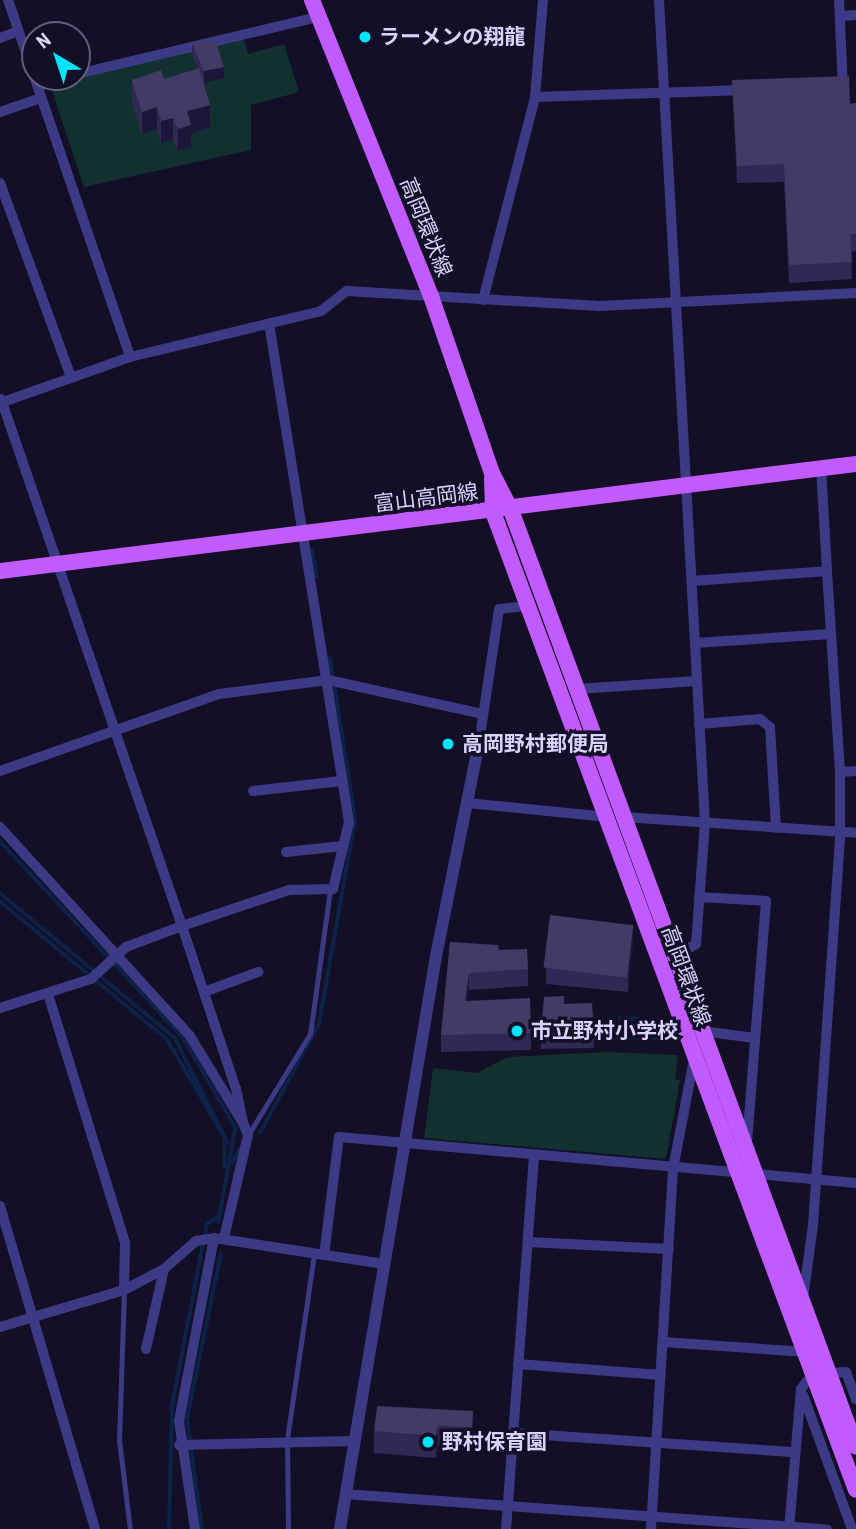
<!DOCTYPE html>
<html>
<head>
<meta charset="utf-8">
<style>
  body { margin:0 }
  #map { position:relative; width:856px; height:1529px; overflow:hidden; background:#130f26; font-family:"Roboto Condensed","Noto Sans JP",sans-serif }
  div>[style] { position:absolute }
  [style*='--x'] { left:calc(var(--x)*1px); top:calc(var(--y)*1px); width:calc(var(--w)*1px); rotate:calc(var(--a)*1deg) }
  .green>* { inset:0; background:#12302f }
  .water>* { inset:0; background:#0c2248; transform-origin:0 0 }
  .stream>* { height:3.5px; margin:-1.75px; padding:0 1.75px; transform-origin:1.75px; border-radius:1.75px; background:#0c2248 }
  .service>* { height:5px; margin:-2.5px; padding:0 2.5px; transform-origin:2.5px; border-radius:2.5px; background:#3d3a85 }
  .minor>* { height:10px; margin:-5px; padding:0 5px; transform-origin:5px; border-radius:5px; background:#3d3a85 }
  .tertiary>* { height:12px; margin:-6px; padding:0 6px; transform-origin:6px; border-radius:6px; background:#3d3a85 }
  .primary>* { height:16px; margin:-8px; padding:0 8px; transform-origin:8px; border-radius:8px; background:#c25bff }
  .wall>* { inset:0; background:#312854 }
  .shaded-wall>* { inset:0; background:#1d163a }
  .building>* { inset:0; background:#433a66; transform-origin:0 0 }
  .dots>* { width:19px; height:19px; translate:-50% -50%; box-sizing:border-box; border:4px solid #130f26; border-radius:50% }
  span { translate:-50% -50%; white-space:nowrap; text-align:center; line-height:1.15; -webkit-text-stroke:7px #130f26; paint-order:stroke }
  .poi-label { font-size:21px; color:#d9d4ff; font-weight:700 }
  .left { translate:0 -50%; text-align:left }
  .street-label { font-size:21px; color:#d9d4ff }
  .north { position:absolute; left:21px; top:21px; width:70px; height:70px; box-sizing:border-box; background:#130f26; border:2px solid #625e7d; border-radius:50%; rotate:321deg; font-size:19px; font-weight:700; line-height:28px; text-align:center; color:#d9d4ff }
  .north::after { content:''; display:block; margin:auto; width:24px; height:32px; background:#00e5ff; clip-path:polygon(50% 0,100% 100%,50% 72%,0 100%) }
</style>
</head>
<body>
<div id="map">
  <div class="green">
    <i style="clip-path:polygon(244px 38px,248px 54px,284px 44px,299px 92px,251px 105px,251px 150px,84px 187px,51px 88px,57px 82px)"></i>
    <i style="clip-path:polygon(607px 1052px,678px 1055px,675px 1079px,680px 1080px,666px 1159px,424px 1138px,433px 1068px,477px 1073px,508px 1057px)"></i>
  </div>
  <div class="water">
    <i style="left:618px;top:1016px;width:47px;height:23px;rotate:2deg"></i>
  </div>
  <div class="stream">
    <i style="--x:312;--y:549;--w:28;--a:80"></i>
    <i style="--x:0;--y:841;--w:268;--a:47"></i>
    <i style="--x:183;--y:1037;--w:105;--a:59.8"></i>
    <i style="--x:236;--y:1128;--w:95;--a:100.4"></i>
    <i style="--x:0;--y:893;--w:227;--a:39.6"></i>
    <i style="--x:175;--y:1038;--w:118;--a:63.2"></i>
    <i style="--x:0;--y:901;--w:217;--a:39.6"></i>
    <i style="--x:167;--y:1039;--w:114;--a:59.4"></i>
    <i style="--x:225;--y:1137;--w:29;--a:90"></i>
    <i style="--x:225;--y:1166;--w:4;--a:27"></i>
    <i style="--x:260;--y:1133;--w:124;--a:-61.6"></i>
    <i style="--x:319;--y:1024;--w:207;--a:-80"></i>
    <i style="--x:355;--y:820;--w:163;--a:-98.8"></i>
    <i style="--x:232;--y:1163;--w:16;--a:-60"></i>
    <i style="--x:205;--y:1236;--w:12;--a:-81"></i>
    <i style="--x:207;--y:1224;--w:15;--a:-32"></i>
    <i style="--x:169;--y:1529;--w:123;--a:-88.6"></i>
    <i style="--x:172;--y:1406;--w:165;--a:-79.2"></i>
    <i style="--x:202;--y:1529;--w:111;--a:-97.8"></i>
    <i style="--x:187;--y:1419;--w:168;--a:-78.4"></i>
  </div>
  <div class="service">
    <i style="--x:248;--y:1135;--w:119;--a:-58.5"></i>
    <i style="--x:310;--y:1034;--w:146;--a:-82.1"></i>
    <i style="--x:124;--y:1290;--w:150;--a:91.9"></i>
    <i style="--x:119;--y:1440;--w:90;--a:83"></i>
    <i style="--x:288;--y:1529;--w:90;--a:-90.6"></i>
    <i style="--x:287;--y:1439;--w:187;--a:-81.7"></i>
  </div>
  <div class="minor">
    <i style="--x:8;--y:0;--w:377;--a:71.1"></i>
    <i style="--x:659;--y:0;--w:823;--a:86.8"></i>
    <i style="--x:705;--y:822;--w:122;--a:94.2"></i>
    <i style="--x:696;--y:944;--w:26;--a:149"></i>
    <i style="--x:839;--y:0;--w:87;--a:87.4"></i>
    <i style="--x:840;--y:16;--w:16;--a:-4"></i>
    <i style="--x:0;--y:38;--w:19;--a:-21"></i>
    <i style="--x:77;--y:74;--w:248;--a:-13.3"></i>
    <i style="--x:37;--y:84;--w:30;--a:-14"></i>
    <i style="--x:535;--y:97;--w:210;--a:-1.9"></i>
    <i style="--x:0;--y:112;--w:43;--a:-18.9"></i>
    <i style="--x:0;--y:183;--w:207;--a:69.9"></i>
    <i style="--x:483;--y:300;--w:210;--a:-75.6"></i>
    <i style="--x:535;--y:97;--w:97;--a:-85.3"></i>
    <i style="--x:1;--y:399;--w:557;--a:71.04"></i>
    <i style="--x:182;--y:926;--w:172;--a:71.7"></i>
    <i style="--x:236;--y:1089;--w:35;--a:78"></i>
    <i style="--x:0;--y:403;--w:138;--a:-19.5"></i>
    <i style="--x:130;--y:357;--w:196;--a:-13.5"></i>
    <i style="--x:321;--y:311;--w:33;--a:-38"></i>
    <i style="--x:347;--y:291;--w:253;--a:3.4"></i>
    <i style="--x:600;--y:306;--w:256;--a:-2.9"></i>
    <i style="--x:821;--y:469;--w:102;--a:86.6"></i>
    <i style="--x:692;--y:581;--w:135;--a:-4.2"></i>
    <i style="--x:827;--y:571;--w:201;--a:86.3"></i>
    <i style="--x:695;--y:643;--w:136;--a:-3.8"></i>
    <i style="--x:577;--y:689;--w:120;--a:-3.8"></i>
    <i style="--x:699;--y:724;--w:61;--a:-4.7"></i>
    <i style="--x:760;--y:719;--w:13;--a:39"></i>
    <i style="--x:770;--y:727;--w:101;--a:86.6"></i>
    <i style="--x:479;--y:743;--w:135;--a:-81.5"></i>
    <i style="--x:499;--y:609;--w:30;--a:-6"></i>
    <i style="--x:0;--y:771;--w:232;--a:-19.4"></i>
    <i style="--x:219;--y:694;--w:110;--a:-7.3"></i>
    <i style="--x:328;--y:680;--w:158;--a:12.4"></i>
    <i style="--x:253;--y:791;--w:89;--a:-6.5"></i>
    <i style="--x:467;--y:803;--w:141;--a:5.7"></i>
    <i style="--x:624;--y:817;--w:233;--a:3.9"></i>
    <i style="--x:0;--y:827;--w:282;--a:47.7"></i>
    <i style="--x:190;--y:1036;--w:102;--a:58.7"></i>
    <i style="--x:243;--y:1123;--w:13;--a:67"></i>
    <i style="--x:248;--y:1135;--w:106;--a:103.1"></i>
    <i style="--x:286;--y:852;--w:57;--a:-6"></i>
    <i style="--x:699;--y:897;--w:67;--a:3.4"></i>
    <i style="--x:766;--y:901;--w:242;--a:94.5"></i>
    <i style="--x:204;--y:992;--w:58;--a:-20.3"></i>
    <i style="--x:48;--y:994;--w:261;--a:72.8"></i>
    <i style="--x:125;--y:1243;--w:47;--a:91.2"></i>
    <i style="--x:0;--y:1008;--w:96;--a:-17.7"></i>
    <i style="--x:91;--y:979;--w:47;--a:-42.4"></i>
    <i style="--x:126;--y:947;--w:60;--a:-20.6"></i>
    <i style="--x:182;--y:926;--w:113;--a:-18.6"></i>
    <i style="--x:289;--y:890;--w:44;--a:-1.3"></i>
    <i style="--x:333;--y:889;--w:69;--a:-76.6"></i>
    <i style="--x:349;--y:822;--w:505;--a:-99.11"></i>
    <i style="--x:702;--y:1031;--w:53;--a:7.5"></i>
    <i style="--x:0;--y:1206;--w:337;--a:73.6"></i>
    <i style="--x:528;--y:1242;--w:141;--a:2.8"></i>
    <i style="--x:324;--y:1255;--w:119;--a:-82.8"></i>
    <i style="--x:339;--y:1137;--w:519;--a:5.08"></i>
    <i style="--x:803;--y:1299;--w:75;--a:-82.3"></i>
    <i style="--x:813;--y:1225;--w:392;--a:-86"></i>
    <i style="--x:840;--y:834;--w:62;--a:-90"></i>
    <i style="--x:840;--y:772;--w:16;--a:-4"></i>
    <i style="--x:0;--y:1327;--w:129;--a:-16.6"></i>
    <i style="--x:124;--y:1290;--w:45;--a:-27.7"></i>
    <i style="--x:164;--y:1269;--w:43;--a:-41.2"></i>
    <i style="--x:196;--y:1241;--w:18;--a:-9"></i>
    <i style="--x:214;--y:1238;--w:172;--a:8.7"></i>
    <i style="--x:663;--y:1342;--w:143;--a:4"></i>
    <i style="--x:146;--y:1349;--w:82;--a:-77.3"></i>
    <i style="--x:518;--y:1364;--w:143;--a:4.4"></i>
    <i style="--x:829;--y:1373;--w:17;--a:-3"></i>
    <i style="--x:846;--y:1372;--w:29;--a:70"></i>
    <i style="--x:803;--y:1395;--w:143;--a:69.9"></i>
    <i style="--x:514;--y:1433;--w:282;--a:3.9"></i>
    <i style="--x:179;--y:1445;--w:174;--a:-1.3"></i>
    <i style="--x:345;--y:1494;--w:483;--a:4.2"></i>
    <i style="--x:195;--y:1529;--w:109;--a:-98.4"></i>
    <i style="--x:179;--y:1421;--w:186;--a:-79.2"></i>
    <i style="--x:506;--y:1529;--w:373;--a:-85.7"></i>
    <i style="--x:651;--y:1529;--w:361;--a:-86.5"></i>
    <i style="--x:673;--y:1169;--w:112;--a:-79.2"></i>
    <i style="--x:789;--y:1529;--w:141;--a:-85.1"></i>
    <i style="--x:801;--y:1389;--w:20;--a:-53"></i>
  </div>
  <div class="tertiary">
    <i style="--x:340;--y:1529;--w:581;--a:-80.49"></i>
    <i style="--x:436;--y:956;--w:217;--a:-78.6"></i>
    <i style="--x:479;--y:743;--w:108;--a:1.6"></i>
  </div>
  <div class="primary">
    <i style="--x:312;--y:0;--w:319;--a:68.1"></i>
    <i style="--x:431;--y:296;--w:187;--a:71"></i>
    <i style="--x:492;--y:473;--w:42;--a:62.8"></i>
    <i style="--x:511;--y:510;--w:998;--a:69.79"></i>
    <i style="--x:492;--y:479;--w:33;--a:88"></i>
    <i style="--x:493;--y:512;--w:1043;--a:69.64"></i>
    <i style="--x:0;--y:571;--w:863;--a:-7.13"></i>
  </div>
  <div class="wall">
    <i style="clip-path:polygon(192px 44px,224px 78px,204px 83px,210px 127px,191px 133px,191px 147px,178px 151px,173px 140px,161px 143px,157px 129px,142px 134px,132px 103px,132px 80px,164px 79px,198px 69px,192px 55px)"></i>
    <i style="clip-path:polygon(732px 80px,850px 104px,856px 103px,856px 251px,851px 252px,852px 279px,789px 283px,784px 182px,737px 183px)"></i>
    <i style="clip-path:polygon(633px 941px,628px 992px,546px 984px,546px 968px)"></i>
    <i style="clip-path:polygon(450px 942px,499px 950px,528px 969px,528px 986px,469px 990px,467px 1001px,531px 1033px,531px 1050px,441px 1052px,441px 1035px)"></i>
    <i style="clip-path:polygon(564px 1004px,594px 1031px,594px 1048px,541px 1049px,541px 1033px)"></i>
    <i style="clip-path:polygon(473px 1411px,472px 1450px,438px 1447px,436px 1458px,374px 1453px,374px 1431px)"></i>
  </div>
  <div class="shaded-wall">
    <i style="clip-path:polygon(224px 67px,224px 78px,204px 83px,204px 71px)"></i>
    <i style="clip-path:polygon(210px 105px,210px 127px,191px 133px,191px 147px,178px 151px,178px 129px,187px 111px)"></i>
    <i style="clip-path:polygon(157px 107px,157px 129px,142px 134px,142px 112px)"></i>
    <i style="clip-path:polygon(173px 118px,173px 140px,161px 143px,161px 121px)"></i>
    <i style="clip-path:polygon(633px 925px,633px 941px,628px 992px,628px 975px)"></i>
    <i style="clip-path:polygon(469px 973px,469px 990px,465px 1018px,465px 1001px)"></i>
    <i style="clip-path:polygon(473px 1411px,473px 1433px,472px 1450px,472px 1428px)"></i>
    <i style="clip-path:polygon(438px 1425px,438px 1447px,436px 1458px,436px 1436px)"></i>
  </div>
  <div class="building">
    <i style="clip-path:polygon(215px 40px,224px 67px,204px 71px,192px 44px)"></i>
    <i style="clip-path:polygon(199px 68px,210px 105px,187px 111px,191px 125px,178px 129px,173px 118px,161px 121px,157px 107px,142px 112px,132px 80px,161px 70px,164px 79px)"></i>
    <i style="clip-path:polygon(849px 76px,850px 104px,856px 103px,856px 234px,850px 234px,852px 262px,789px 265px,784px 164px,737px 166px,732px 80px)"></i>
    <i style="left:550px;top:915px;width:84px;height:53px;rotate:7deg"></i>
    <i style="clip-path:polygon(450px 942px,498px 945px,499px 950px,527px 949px,528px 969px,469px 973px,465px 1001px,530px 998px,531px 1033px,441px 1035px)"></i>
    <i style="clip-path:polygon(564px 996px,564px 1004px,592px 1003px,594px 1031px,541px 1033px,544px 997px)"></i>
    <i style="clip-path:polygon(377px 1406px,473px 1411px,472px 1428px,438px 1425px,436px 1436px,374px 1431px)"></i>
  </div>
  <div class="dots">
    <i style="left:365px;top:37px;background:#00e5ff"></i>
    <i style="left:448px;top:744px;background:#00e5ff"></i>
    <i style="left:517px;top:1031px;background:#00e5ff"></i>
    <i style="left:428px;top:1442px;background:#00e5ff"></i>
  </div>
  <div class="poi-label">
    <span class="left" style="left:379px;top:37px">ラーメンの翔龍</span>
    <span class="left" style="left:462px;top:744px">高岡野村郵便局</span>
    <span class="left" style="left:531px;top:1031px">市立野村小学校</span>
    <span class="left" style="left:442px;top:1442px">野村保育園</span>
  </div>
  <div class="street-label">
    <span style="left:426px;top:227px;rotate:68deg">高岡環状線</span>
    <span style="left:426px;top:498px;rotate:-7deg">富山高岡線</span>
    <span style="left:686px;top:976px;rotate:70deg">高岡環状線</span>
  </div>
  <div class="north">N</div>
</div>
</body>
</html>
